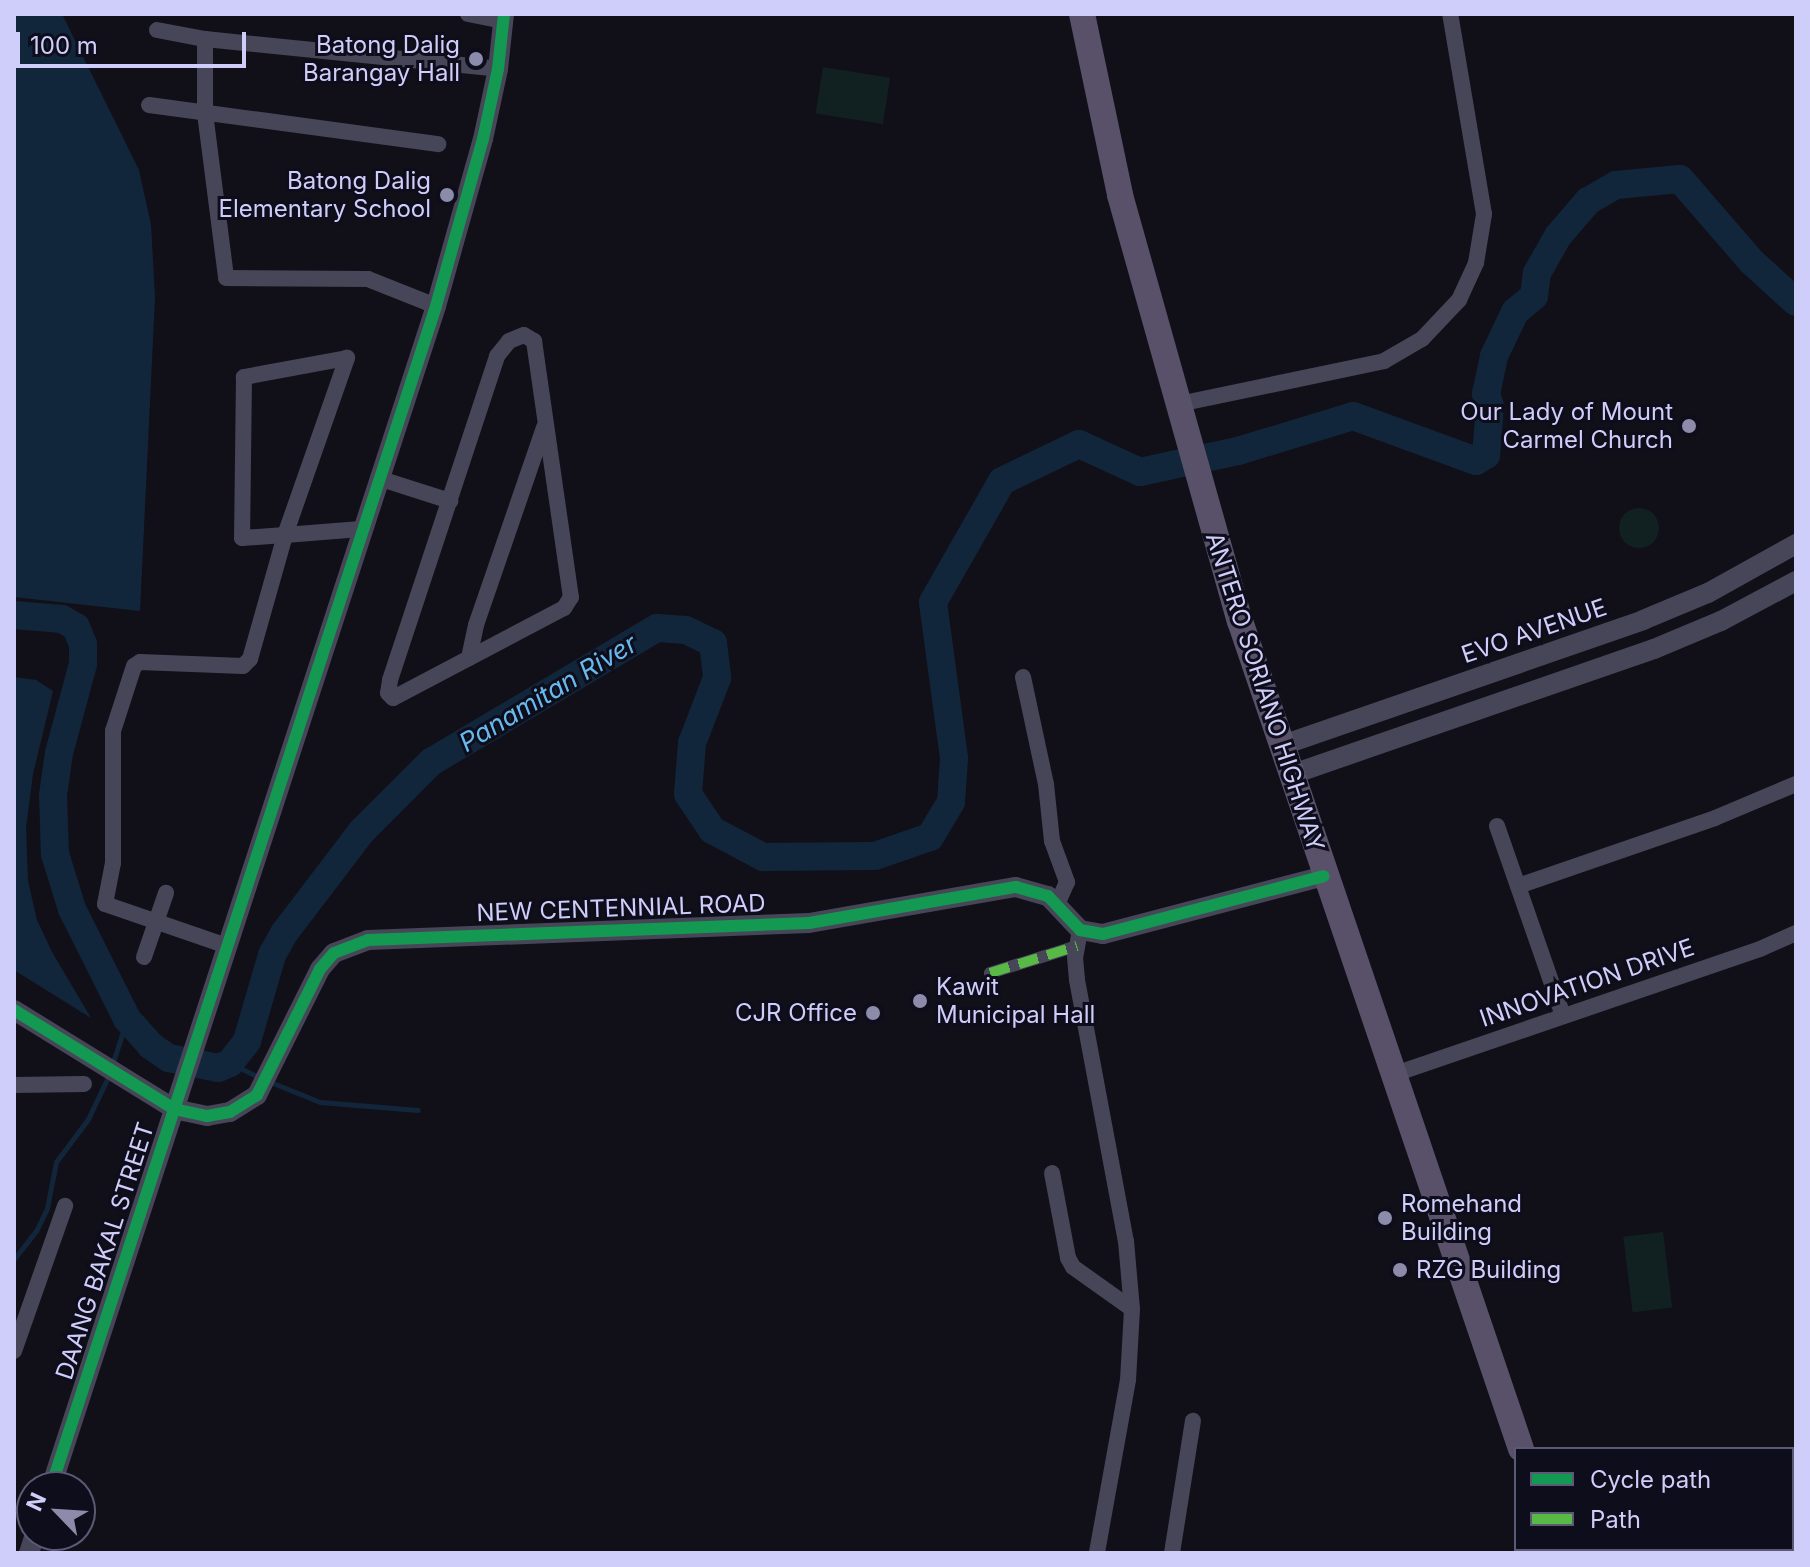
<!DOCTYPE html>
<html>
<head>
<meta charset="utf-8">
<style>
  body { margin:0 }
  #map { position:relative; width:1810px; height:1567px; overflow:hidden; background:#111018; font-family:Inter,sans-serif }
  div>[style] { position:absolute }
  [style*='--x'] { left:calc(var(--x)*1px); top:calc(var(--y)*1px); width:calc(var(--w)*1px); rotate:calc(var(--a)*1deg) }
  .green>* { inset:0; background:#112121; transform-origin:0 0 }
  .round { border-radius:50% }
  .water>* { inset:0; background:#12263b }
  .stream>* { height:5px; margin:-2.5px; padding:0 2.5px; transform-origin:2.5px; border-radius:2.5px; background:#12263b }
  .river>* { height:28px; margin:-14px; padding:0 14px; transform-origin:14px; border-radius:14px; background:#12263b }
  .pedestrian>* { height:12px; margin:-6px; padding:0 6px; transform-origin:6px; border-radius:6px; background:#464658 }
  .minor>* { height:16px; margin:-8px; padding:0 8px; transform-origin:8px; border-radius:8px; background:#464658 }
  .tertiary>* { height:20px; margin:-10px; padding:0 10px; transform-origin:10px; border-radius:10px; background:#464658 }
  .primary>* { height:26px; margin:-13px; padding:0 13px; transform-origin:13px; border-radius:13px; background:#585169 }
  .quiet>* { height:10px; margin-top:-5px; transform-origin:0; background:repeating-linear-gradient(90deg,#58b947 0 20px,transparent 0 30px) }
  .cycleway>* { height:12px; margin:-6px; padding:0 6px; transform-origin:6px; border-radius:6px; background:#139951 }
  .dots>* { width:22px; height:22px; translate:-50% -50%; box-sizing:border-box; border:4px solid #0e0d1b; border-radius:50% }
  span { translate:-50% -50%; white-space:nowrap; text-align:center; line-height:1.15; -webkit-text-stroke:6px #0e0d1b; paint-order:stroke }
  .poi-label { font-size:24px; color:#cfcdf9 }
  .right { translate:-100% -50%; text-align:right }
  .left { translate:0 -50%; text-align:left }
  .street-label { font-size:24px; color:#cfcdf9 }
  .water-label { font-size:26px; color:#67baed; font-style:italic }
  .frame { position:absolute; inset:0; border:16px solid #cfcdf9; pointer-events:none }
  .legend { position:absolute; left:1514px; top:1447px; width:280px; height:104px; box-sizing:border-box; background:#0e0d1b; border:2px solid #5b5a74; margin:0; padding:10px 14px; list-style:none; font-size:24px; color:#cfcdf9 }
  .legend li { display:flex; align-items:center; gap:16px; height:40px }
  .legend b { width:40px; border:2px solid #5b5a74 }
  .north { position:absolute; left:16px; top:1471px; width:80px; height:80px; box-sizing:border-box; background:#0e0d1b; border:2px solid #5b5a74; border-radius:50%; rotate:295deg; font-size:22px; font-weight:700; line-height:32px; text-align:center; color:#cfcdf9 }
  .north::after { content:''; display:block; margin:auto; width:28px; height:36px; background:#8c8baa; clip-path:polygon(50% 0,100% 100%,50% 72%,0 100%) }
  .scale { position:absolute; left:16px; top:32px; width:230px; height:36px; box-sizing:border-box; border:4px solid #cfcdf9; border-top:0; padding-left:10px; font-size:24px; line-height:28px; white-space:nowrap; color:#cfcdf9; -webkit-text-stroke:6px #0e0d1b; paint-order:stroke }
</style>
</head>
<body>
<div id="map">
  <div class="green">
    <i style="left:823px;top:67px;width:68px;height:47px;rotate:9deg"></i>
    <i class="round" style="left:1619px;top:508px;width:40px;height:40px"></i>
    <i style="left:1663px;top:1232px;width:76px;height:40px;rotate:83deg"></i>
  </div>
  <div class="water">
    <i style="clip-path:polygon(14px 14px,62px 14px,139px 170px,151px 225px,155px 297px,140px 611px,14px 597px)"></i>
    <i style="clip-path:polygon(14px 677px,36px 680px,53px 691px,33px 774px,26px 828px,28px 881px,37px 920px,52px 952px,91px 1018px,14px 970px)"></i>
  </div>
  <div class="stream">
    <i style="--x:230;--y:1063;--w:32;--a:26"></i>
    <i style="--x:112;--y:1065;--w:48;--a:-71.9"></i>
    <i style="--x:268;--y:1081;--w:56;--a:22"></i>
    <i style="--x:320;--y:1102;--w:98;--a:4.7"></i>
    <i style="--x:14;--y:1259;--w:36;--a:-52"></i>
    <i style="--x:36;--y:1231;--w:25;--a:-64"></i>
    <i style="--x:47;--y:1208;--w:47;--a:-78.9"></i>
    <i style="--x:56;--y:1162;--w:54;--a:-53.3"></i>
    <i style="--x:88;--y:1119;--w:49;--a:-64.5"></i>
  </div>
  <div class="river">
    <i style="--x:14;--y:615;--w:48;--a:4.8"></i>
    <i style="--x:62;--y:619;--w:16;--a:30"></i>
    <i style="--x:76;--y:627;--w:18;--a:68"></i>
    <i style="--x:83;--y:644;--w:20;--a:90"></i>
    <i style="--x:83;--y:664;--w:92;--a:105.1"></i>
    <i style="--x:59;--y:753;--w:42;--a:98.1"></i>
    <i style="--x:53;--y:795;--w:59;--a:88.1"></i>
    <i style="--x:55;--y:854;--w:58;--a:72.8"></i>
    <i style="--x:72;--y:909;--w:123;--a:63.4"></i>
    <i style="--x:127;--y:1019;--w:36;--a:48"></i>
    <i style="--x:151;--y:1046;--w:22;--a:34"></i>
    <i style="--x:169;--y:1058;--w:50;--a:11.5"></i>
    <i style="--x:218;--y:1068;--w:13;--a:-23"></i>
    <i style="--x:230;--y:1063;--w:28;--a:-52"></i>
    <i style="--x:247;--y:1041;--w:90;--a:-73.8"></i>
    <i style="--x:272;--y:955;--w:26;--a:-61"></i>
    <i style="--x:285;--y:932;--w:127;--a:-52.7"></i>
    <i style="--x:362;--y:831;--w:98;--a:-45"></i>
    <i style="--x:431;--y:762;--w:263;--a:-30.7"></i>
    <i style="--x:657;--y:628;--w:29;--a:4"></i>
    <i style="--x:686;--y:630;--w:30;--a:26"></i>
    <i style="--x:713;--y:643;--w:35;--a:83"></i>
    <i style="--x:717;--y:678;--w:70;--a:111"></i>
    <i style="--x:692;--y:743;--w:51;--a:94.5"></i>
    <i style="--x:688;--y:794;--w:43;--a:56.3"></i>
    <i style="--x:712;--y:830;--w:58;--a:27.9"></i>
    <i style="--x:763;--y:857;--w:112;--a:-0.5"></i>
    <i style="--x:875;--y:856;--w:58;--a:-19.1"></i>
    <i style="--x:930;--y:837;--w:41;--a:-59"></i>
    <i style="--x:951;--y:802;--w:44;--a:-86.1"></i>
    <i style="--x:954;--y:758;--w:157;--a:-97.7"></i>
    <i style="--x:933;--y:602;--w:139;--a:-60.3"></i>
    <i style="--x:1002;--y:481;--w:85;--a:-25.7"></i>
    <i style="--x:1079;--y:444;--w:67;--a:24.7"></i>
    <i style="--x:1140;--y:472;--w:100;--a:-12.1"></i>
    <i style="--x:1238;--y:451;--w:120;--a:-16.9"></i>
    <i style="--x:1353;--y:416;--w:131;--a:20.1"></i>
    <i style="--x:1476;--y:461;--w:12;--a:-31"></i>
    <i style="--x:1486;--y:455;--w:49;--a:-85.3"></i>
    <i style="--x:1490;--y:406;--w:13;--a:-108"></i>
    <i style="--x:1486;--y:394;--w:39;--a:-78"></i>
    <i style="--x:1494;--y:356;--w:49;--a:-64.5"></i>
    <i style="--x:1515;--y:312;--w:25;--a:-40"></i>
    <i style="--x:1534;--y:296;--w:23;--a:-83"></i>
    <i style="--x:1537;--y:273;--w:43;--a:-60.4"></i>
    <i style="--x:1558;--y:236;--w:46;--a:-49.4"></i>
    <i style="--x:1588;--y:201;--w:32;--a:-30"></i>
    <i style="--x:1616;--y:185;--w:64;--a:-5.4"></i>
    <i style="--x:1680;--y:179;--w:110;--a:49.1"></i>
    <i style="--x:1752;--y:262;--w:59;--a:42.3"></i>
  </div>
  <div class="pedestrian">
    <i style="--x:990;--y:973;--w:91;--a:-17.2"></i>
  </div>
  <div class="minor">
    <i style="--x:468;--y:14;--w:37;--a:11"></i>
    <i style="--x:157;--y:30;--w:49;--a:10.6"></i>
    <i style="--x:205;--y:39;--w:295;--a:5.8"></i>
    <i style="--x:205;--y:39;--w:74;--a:90"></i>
    <i style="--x:205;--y:113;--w:166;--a:82.7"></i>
    <i style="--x:226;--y:278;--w:142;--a:0.4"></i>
    <i style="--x:368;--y:279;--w:73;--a:21.7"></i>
    <i style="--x:149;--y:105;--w:292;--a:7.7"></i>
    <i style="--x:524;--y:335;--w:12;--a:31"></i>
    <i style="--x:534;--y:341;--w:259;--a:81.8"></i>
    <i style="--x:571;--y:597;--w:13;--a:122"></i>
    <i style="--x:564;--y:608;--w:193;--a:152.2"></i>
    <i style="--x:393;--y:698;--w:7;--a:-135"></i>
    <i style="--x:388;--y:693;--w:13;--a:-81"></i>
    <i style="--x:390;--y:680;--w:341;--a:-71.7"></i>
    <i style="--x:497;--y:356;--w:19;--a:-51"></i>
    <i style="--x:509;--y:341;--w:16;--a:-22"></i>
    <i style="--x:1179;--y:404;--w:209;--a:-11.8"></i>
    <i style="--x:1384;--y:361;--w:44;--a:-30.1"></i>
    <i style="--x:1422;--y:339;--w:54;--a:-46.5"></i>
    <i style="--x:1459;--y:300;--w:41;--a:-65.3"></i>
    <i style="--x:1476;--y:263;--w:50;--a:-80.7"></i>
    <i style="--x:1484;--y:214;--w:203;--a:-99.6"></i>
    <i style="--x:378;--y:478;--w:76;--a:17.7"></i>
    <i style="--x:469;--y:658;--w:34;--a:-78"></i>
    <i style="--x:476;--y:625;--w:209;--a:-71"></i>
    <i style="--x:1023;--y:677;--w:109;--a:77.9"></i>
    <i style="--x:1046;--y:784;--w:57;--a:84"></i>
    <i style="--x:1052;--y:841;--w:44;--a:69.9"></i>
    <i style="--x:1067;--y:882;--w:24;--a:114"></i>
    <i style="--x:1497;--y:826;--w:201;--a:70.8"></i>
    <i style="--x:1518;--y:886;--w:208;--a:-19"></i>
    <i style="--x:1715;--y:818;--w:88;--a:-22.8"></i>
    <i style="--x:1080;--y:930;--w:27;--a:100"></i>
    <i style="--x:1075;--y:957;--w:23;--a:85"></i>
    <i style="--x:1077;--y:980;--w:266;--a:79.4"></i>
    <i style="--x:1126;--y:1241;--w:68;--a:85"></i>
    <i style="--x:1132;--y:1309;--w:71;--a:93.2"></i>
    <i style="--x:1128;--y:1380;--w:176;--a:100.2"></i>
    <i style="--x:227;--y:946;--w:129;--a:-161"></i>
    <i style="--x:105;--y:904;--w:42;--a:-79"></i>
    <i style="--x:113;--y:863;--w:132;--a:-90"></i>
    <i style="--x:113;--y:731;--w:68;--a:-72.1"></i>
    <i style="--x:134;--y:666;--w:7;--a:-34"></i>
    <i style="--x:140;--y:662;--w:103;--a:2.2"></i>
    <i style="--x:243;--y:666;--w:10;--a:-45"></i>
    <i style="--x:250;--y:659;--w:129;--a:-74.2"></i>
    <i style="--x:285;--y:535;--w:188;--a:-70.7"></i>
    <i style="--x:347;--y:358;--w:105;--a:169.5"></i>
    <i style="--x:244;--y:377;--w:161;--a:90.7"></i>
    <i style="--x:242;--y:538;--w:43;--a:-4"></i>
    <i style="--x:285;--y:535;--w:76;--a:-4.5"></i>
    <i style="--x:144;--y:957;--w:68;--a:-71"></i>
    <i style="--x:1392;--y:1075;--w:389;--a:-18.9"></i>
    <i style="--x:1760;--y:949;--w:39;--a:-24"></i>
    <i style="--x:14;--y:1085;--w:70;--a:-0.8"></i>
    <i style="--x:1052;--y:1173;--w:86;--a:79.3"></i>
    <i style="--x:1068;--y:1258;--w:10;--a:61"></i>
    <i style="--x:1073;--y:1267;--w:72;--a:35.4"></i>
    <i style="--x:14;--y:1351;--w:154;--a:-70.6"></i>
    <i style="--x:1172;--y:1553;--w:134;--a:-81"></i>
  </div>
  <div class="tertiary">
    <i style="--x:1280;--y:746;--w:384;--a:-19.1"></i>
    <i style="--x:1643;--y:620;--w:70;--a:-22.6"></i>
    <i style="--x:1708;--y:593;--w:101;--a:-29.1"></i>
    <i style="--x:1290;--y:775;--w:385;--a:-19.1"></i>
    <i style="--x:1654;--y:649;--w:73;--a:-22.7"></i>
    <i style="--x:1721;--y:621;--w:85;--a:-28.1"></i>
    <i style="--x:14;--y:1010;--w:188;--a:31.7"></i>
    <i style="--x:174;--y:1109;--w:34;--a:12"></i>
    <i style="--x:207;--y:1116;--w:23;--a:-10"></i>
    <i style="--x:230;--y:1112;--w:32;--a:-32"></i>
    <i style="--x:257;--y:1095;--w:141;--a:-63.4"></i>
    <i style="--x:320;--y:969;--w:21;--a:-49"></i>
    <i style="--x:334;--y:953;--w:36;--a:-21"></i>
    <i style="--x:368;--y:940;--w:441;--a:-2.2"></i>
    <i style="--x:809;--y:923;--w:210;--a:-9.9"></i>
    <i style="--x:1016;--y:887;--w:33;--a:16"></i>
    <i style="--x:1048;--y:896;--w:47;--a:46.7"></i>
    <i style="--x:1080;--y:930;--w:23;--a:10"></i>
    <i style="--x:1103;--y:934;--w:228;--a:-14.7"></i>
    <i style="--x:51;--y:1487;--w:1242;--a:-71.94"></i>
    <i style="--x:436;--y:306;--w:173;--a:-74.3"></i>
    <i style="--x:483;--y:139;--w:72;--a:-77.9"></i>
    <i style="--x:498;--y:69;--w:55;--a:-83.8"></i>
    <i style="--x:29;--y:1553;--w:19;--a:-72"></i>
  </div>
  <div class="primary">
    <i style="--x:1082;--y:14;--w:185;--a:78.1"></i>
    <i style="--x:1120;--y:195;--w:443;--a:74.3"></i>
    <i style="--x:1240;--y:621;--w:874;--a:71.25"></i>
    <i style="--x:1556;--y:1549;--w:4;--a:63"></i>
  </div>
  <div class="quiet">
    <i style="--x:990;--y:973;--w:91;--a:-17.2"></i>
  </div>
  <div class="cycleway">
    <i style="--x:14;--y:1010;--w:188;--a:31.7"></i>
    <i style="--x:174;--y:1109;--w:34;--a:12"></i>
    <i style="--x:207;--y:1116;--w:23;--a:-10"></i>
    <i style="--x:230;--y:1112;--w:32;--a:-32"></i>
    <i style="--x:257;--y:1095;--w:141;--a:-63.4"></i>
    <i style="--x:320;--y:969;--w:21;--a:-49"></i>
    <i style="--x:334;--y:953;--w:36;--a:-21"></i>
    <i style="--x:368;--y:940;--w:441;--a:-2.2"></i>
    <i style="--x:809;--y:923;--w:210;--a:-9.9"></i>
    <i style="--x:1016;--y:887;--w:33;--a:16"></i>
    <i style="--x:1048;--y:896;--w:47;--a:46.7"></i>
    <i style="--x:1080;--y:930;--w:23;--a:10"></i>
    <i style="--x:1103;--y:934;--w:228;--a:-14.7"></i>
    <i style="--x:51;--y:1487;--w:1242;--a:-71.94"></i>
    <i style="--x:436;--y:306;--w:173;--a:-74.3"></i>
    <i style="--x:483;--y:139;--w:72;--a:-77.9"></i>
    <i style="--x:498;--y:69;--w:55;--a:-83.8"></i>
  </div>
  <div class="dots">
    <i style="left:476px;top:59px;background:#8c8baa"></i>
    <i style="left:447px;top:195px;background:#8c8baa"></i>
    <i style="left:1689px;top:426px;background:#8c8baa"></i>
    <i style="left:920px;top:1001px;background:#8c8baa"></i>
    <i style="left:873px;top:1013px;background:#8c8baa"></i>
    <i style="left:1385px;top:1218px;background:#8c8baa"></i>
    <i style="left:1400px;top:1270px;background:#8c8baa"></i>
  </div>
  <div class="poi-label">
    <span class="right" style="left:460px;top:59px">Batong Dalig<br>Barangay Hall</span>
    <span class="right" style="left:431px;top:195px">Batong Dalig<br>Elementary School</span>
    <span class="right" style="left:1673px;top:426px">Our Lady of Mount<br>Carmel Church</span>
    <span class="left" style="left:936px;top:1001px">Kawit<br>Municipal Hall</span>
    <span class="right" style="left:857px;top:1013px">CJR Office</span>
    <span class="left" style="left:1401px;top:1218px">Romehand<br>Building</span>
    <span class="left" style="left:1416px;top:1270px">RZG Building</span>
  </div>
  <div class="street-label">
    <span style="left:1534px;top:631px;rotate:-19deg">EVO AVENUE</span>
    <span style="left:1265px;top:692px;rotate:72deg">ANTERO SORIANO HIGHWAY</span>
    <span style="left:621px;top:908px;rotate:-2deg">NEW CENTENNIAL ROAD</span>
    <span style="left:1587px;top:983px;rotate:-19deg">INNOVATION DRIVE</span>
    <span style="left:105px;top:1251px;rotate:-72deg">DAANG BAKAL STREET</span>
  </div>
  <div class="water-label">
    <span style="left:548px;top:693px;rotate:-31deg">Panamitan River</span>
  </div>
  <div class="frame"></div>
  <ul class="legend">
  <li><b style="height:10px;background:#139951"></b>Cycle path</li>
  <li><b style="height:10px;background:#58b947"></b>Path</li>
  </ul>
  <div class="north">N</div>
  <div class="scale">100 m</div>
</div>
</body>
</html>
